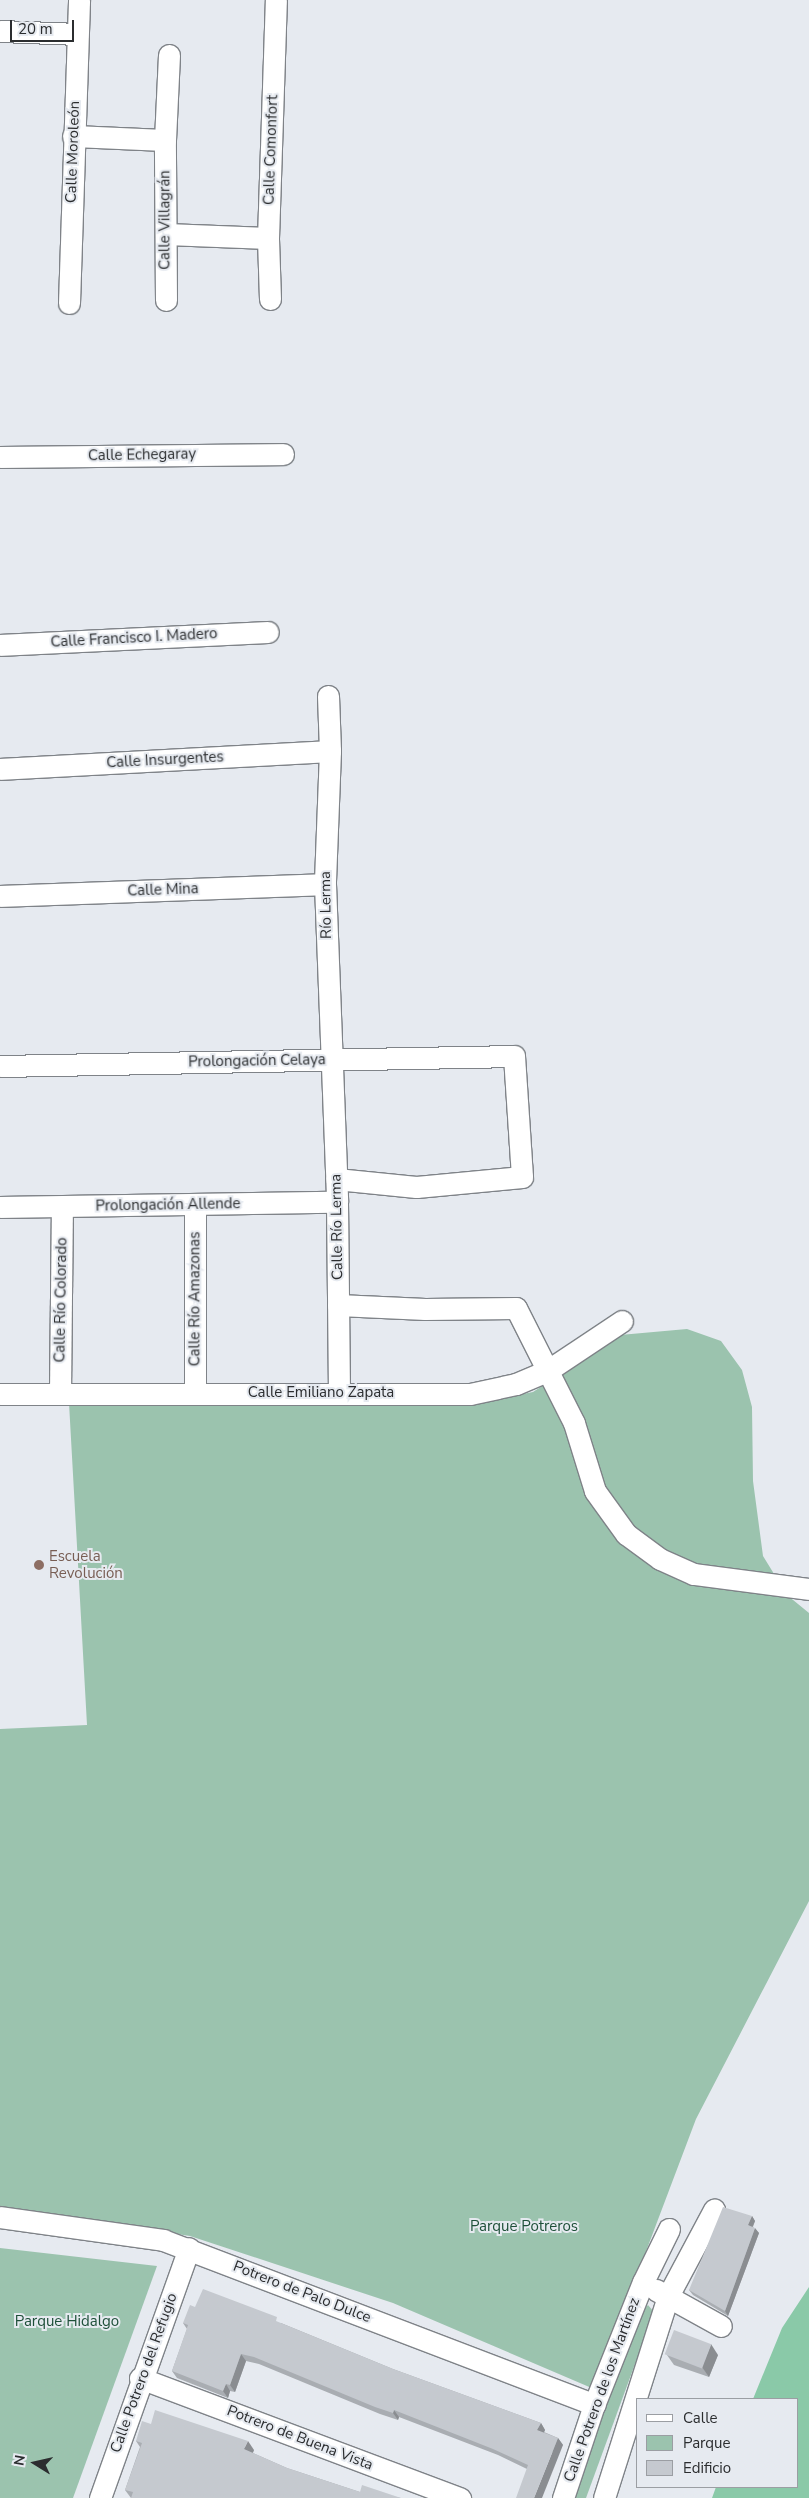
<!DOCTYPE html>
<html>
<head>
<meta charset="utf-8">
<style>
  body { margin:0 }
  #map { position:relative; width:809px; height:2498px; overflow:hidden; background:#e6eaf0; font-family:"Nunito Sans",sans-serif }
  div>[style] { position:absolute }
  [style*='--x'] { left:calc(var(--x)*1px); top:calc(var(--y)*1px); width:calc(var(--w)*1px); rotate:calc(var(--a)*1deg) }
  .green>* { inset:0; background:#9bc3ae }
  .forest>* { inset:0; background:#8ac9a8 }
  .roads { filter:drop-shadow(1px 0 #7f8388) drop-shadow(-1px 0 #7f8388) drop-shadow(0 1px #7f8388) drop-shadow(0 -1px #7f8388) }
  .street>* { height:21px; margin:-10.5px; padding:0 10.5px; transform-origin:10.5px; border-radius:10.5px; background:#fff }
  .wall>* { inset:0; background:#a9adb2 }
  .shaded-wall>* { inset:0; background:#8a8d91 }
  .building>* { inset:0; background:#c5c9cf; transform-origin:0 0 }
  .dots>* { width:14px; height:14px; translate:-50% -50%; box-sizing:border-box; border:2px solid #e6eaf0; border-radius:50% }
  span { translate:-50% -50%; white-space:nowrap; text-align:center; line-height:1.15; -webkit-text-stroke:4px #e6eaf0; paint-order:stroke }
  .street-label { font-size:15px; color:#2b2d2f }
  .education-label { font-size:15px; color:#785e54 }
  .left { translate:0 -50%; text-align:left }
  .park-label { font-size:15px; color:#1e5039 }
  .legend { position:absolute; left:636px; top:2398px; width:162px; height:90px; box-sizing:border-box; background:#e6eaf0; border:1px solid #9b9ea3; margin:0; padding:6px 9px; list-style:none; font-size:15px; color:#2b2d2f }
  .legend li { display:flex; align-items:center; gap:10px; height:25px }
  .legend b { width:25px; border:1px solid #9b9ea3 }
  .north { position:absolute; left:10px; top:2438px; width:50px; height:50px; -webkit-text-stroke:4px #e6eaf0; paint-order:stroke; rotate:280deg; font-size:14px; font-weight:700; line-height:20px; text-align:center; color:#2b2d2f }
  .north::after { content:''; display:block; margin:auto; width:18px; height:22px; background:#2b2d2f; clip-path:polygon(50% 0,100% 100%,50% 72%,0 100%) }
  .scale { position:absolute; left:10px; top:20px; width:64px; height:22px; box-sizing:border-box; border:2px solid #2b2d2f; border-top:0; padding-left:6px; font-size:15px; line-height:18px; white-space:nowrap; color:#2b2d2f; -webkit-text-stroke:4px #e6eaf0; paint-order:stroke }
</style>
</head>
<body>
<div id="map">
  <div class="green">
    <i style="clip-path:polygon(687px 1329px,721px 1341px,742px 1370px,752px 1407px,753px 1481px,763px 1556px,787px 1595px,809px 1613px,809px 1901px,696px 2119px,594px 2389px,393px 2303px,190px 2236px,0 2207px,0 1729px,87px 1725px,69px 1403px,384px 1406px,475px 1403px,533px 1392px,620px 1335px)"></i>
    <i style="clip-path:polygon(0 2248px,157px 2266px,73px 2498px,0 2498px)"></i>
    <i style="clip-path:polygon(648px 2305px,654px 2312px,586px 2498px,572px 2498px,641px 2312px)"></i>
  </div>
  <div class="forest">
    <i style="clip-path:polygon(809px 2287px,809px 2498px,712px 2498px,716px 2487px,798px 2487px,798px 2399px,753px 2399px,782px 2328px)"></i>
  </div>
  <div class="roads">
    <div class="street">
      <i style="--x:0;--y:31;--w:77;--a:2.2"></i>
      <i style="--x:73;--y:136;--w:92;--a:2.5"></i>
      <i style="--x:166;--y:234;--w:102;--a:2.2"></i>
      <i style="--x:270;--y:299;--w:61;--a:-91.9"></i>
      <i style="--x:268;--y:238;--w:238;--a:-88.1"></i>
      <i style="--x:166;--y:300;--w:160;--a:-90.4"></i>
      <i style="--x:165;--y:140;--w:85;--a:-87.3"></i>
      <i style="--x:69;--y:303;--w:303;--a:-88.1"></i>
      <i style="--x:0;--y:457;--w:283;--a:-0.6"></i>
      <i style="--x:0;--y:645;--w:268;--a:-2.8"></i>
      <i style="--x:328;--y:696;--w:55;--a:87.9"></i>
      <i style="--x:330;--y:751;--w:133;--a:92.2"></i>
      <i style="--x:325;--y:884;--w:318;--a:87.8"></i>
      <i style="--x:337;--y:1202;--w:191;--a:89.4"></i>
      <i style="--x:0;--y:769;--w:330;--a:-3.1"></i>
      <i style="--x:0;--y:896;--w:325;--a:-2.1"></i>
      <i style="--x:0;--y:1066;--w:514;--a:-1.11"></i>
      <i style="--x:514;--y:1056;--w:121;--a:86.2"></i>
      <i style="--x:522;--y:1177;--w:106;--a:174.6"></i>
      <i style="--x:416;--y:1187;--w:80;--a:-174.3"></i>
      <i style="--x:0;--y:1207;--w:337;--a:-0.9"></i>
      <i style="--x:338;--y:1305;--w:87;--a:2.6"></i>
      <i style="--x:425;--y:1309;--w:91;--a:-0.6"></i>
      <i style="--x:516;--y:1308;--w:129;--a:63.2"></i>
      <i style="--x:574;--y:1423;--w:71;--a:72.8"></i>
      <i style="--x:595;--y:1491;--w:53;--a:54.2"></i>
      <i style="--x:626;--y:1534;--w:42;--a:36.3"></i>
      <i style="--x:660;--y:1559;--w:37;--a:24"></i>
      <i style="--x:694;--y:1574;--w:116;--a:7.4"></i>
      <i style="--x:60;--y:1392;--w:185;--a:-89.4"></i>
      <i style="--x:195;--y:1393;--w:189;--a:-90"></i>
      <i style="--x:0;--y:1394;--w:470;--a:0"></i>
      <i style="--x:470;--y:1394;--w:47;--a:-12.3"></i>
      <i style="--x:516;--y:1384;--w:34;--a:-23"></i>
      <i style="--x:547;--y:1371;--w:90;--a:-33.7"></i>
      <i style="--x:0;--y:2217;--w:165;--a:8"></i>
      <i style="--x:163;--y:2240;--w:462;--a:20.9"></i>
      <i style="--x:656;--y:2290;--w:74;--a:29"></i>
      <i style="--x:140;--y:2378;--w:342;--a:20.6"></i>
      <i style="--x:100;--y:2498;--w:265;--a:-70.4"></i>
      <i style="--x:563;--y:2498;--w:98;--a:-71.6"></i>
      <i style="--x:594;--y:2405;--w:132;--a:-68.3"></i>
      <i style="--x:643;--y:2282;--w:59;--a:-63.9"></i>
      <i style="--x:604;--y:2498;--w:212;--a:-72.4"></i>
      <i style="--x:668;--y:2296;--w:98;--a:-61.9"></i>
    </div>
  </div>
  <div class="wall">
    <i style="clip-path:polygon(752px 2216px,755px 2221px,753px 2227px,759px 2233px,728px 2316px,693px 2295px,689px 2290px)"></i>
    <i style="clip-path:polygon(183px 2323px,281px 2323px,393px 2369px,541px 2423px,545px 2430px,544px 2432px,558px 2438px,563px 2445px,527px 2469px,498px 2455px,399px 2417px,398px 2420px,380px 2414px,259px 2364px,246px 2361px,235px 2392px,230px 2391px,228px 2398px,177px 2378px,172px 2371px,187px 2329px)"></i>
    <i style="clip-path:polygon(667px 2355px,718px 2355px,709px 2377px,674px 2365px)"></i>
    <i style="clip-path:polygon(151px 2424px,254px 2450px,253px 2453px,287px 2468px,360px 2492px,401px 2498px,131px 2498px,125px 2490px,140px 2447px,136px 2441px)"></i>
  </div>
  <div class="shaded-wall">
    <i style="clip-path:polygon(752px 2216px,755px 2221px,751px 2230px,748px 2225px)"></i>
    <i style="clip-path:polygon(755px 2228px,759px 2233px,728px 2316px,725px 2311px)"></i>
    <i style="clip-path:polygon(711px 2344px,718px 2355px,709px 2377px,702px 2367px)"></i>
    <i style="clip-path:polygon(241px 2354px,246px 2361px,235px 2392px,230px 2385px)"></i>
    <i style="clip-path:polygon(226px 2384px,230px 2391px,228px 2398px,223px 2391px)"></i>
    <i style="clip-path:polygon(394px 2410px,399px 2417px,398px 2420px,393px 2413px)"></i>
    <i style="clip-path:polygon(541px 2423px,545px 2430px,542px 2437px,537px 2430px)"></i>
    <i style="clip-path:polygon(558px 2438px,563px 2445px,542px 2498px,534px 2498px)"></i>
    <i style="clip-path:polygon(248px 2441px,254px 2450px,250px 2458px,244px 2449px)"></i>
  </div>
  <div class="building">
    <i style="clip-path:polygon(723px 2207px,752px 2216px,748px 2225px,755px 2228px,725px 2311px,689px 2290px)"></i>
    <i style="clip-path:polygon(203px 2289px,277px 2317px,276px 2321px,393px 2369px,541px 2423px,537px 2430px,558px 2438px,534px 2498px,516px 2498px,528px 2465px,493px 2449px,394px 2410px,393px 2413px,375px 2407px,254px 2357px,241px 2354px,230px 2385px,226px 2384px,223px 2391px,172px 2371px,188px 2325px,183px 2323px,190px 2305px,195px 2307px)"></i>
    <i style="left:674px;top:2330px;width:40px;height:26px;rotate:21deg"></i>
    <i style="clip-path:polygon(155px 2410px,248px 2441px,244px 2449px,287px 2468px,360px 2492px,362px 2485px,401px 2498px,131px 2498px,133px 2492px,125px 2490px,142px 2443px,136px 2441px,142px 2421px,151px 2424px)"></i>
  </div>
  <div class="dots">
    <i style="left:39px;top:1565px;background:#8d6e63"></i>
  </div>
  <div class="street-label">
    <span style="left:271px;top:150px;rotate:-88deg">Calle Comonfort</span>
    <span style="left:73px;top:152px;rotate:-88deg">Calle Moroleón</span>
    <span style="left:165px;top:220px;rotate:-90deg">Calle Villagrán</span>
    <span style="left:142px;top:455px;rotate:-1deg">Calle Echegaray</span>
    <span style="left:134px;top:638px;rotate:-3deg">Calle Francisco I. Madero</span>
    <span style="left:165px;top:760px;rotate:-3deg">Calle Insurgentes</span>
    <span style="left:163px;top:890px;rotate:-2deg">Calle Mina</span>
    <span style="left:326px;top:905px;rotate:-91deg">Río Lerma</span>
    <span style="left:257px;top:1061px;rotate:-1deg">Prolongación Celaya</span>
    <span style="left:168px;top:1205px;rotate:-1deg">Prolongación Allende</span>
    <span style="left:337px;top:1227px;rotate:-91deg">Calle Río Lerma</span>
    <span style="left:195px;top:1299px;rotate:-90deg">Calle Río Amazonas</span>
    <span style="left:61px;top:1300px;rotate:-89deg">Calle Río Colorado</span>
    <span style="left:321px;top:1393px">Calle Emiliano Zapata</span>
    <span style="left:302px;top:2292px;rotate:21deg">Potrero de Palo Dulce</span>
    <span style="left:144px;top:2373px;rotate:-70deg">Calle Potrero del Refugio</span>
    <span style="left:602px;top:2390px;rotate:-70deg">Calle Potrero de los Martínez</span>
    <span style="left:300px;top:2438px;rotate:21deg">Potrero de Buena Vista</span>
  </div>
  <div class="education-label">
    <span class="left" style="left:49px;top:1565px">Escuela<br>Revolución</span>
  </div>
  <div class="park-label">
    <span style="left:524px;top:2227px">Parque Potreros</span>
    <span style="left:67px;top:2322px">Parque Hidalgo</span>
  </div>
  <ul class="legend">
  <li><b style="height:6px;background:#fff"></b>Calle</li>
  <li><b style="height:14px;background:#9bc3ae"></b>Parque</li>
  <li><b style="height:14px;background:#c5c9cf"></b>Edificio</li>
  </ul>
  <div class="north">N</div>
  <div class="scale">20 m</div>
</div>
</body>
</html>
